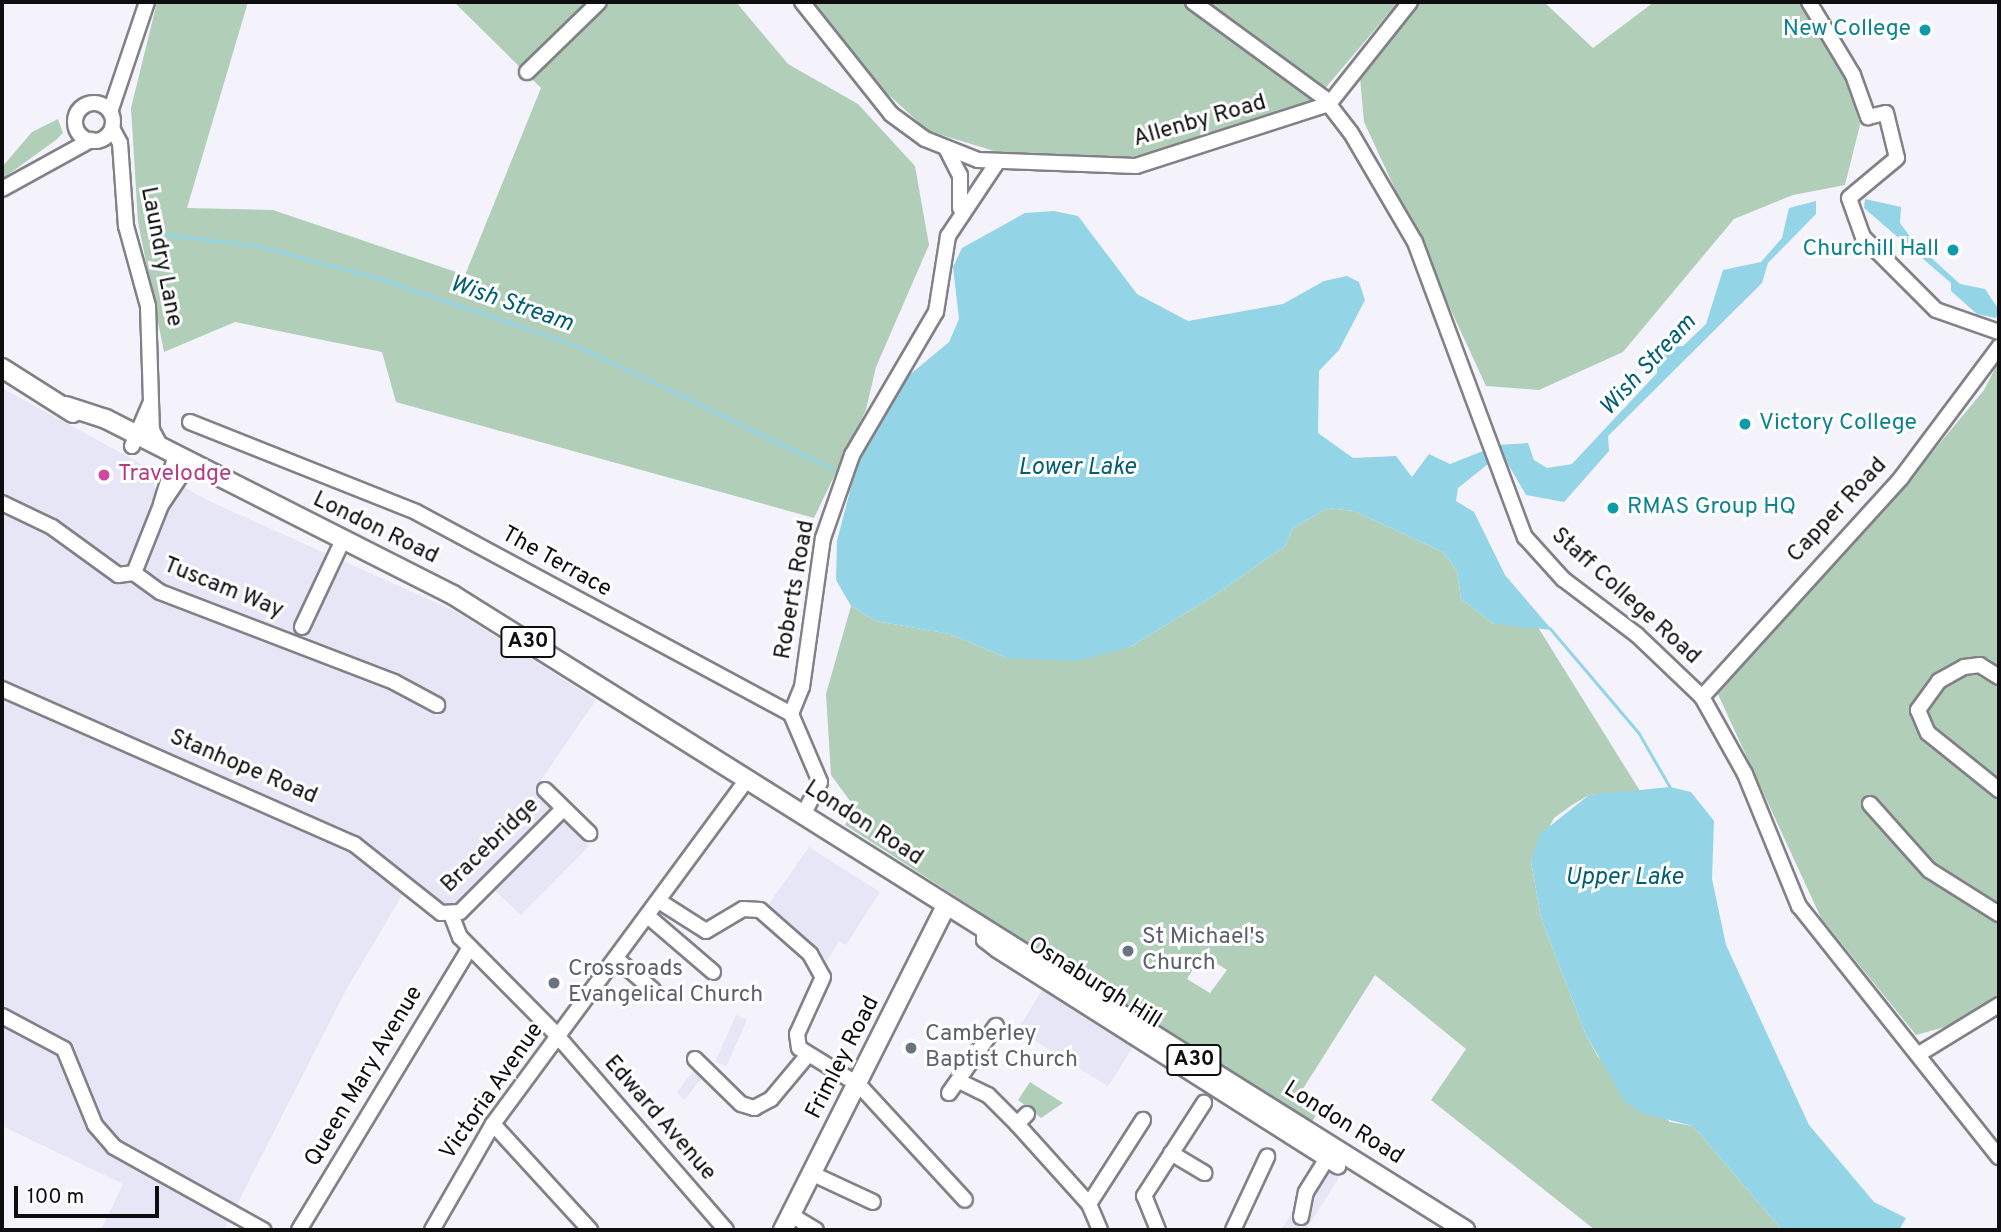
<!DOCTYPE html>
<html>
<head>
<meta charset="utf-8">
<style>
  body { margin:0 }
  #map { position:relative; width:2001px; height:1232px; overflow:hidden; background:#f4f3fb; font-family:Overpass,sans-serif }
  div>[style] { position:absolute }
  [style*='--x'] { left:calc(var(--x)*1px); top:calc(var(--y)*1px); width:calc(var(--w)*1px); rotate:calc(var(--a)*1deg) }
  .built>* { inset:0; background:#e7e6f6; transform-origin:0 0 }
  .green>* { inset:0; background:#b1cfb8 }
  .water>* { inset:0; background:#93d4e6 }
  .stream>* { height:2.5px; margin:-1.25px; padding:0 1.25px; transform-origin:1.25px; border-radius:1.25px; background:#93d4e6 }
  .roads { filter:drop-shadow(2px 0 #828188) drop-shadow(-2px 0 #828188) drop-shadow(0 2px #828188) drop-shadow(0 -2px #828188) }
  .minor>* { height:14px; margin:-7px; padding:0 7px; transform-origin:7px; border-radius:7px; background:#fff }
  .minor>.ring { margin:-7px; padding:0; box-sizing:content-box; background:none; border:14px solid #fff; border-radius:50% }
  .major>* { height:18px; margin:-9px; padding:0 9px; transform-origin:9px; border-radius:9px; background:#fff }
  .dots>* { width:19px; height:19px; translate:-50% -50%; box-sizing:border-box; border:4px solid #fff; border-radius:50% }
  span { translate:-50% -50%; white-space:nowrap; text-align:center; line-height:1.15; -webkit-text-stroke:6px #fff; paint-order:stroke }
  .shield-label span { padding:2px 5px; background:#fff; border:2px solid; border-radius:5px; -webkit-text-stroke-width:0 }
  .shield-label { font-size:21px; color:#0e0e11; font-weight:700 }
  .culture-label { font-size:23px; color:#0d838f }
  .right { translate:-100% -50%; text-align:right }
  .left { translate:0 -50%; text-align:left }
  .street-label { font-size:23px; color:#0e0e11 }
  .hotel-label { font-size:23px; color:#b23c85 }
  .worship-label { font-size:23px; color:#5b616d }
  .water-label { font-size:24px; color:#005e70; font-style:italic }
  .frame { position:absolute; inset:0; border:4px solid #0e0e11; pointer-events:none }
  .scale { position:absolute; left:14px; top:1186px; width:145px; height:32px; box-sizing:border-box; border:4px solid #0e0e11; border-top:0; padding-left:9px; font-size:21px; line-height:24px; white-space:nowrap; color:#0e0e11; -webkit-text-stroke:5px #fff; paint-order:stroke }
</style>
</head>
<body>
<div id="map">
  <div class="built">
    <i style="clip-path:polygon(2px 388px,211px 502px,455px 611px,596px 700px,537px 786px,589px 846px,521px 915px,494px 890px,459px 922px,434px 920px,404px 892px,346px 990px,224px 1230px,101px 1230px,123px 1184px,2px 1126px)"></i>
    <i style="clip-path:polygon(809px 847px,880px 892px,846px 945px,839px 941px,827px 961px,766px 908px)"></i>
    <i style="left:1046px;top:984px;width:107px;height:54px;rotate:32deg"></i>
    <i style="left:736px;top:1015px;width:12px;height:51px;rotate:24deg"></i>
    <i style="clip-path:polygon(695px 1069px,704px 1076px,684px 1100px,677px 1092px)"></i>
    <i style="clip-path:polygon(1323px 1163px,1341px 1174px,1306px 1230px,1281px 1230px)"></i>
  </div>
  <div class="green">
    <i style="clip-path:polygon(157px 2px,248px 2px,187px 208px,273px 210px,465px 275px,541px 88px,454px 2px,736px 2px,788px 64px,858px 104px,915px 166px,929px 245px,876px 367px,866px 410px,814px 518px,396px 402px,382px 352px,235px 322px,164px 352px,138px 222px,131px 108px)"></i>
    <i style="clip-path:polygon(812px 2px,1398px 2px,1312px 104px,1211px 139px,1125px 158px,1004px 154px,928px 131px,879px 86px)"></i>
    <i style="clip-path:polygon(1420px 2px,1544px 2px,1593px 48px,1654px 2px,1800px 2px,1847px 81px,1860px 125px,1845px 185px,1793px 195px,1734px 219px,1623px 352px,1539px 390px,1486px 386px,1364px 122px,1360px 78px)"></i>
    <i style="clip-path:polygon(58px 119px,63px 133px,56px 140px,2px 179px,2px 167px,32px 132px)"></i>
    <i style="clip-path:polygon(1999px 361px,1999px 1012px,1916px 1035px,1821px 918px,1716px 690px,1910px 479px,1984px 390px)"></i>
    <i style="clip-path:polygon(evenodd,1328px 508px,1354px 511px,1443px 552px,1457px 571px,1461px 599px,1494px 624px,1536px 624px,1640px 791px,1589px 795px,1572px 805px,1554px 818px,1531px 861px,1541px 918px,1586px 1035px,1598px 1057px,1670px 1122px,1693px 1126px,1782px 1230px,1595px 1230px,1431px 1100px,1466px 1049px,1375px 975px,1299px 1095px,1319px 1110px,1310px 1125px,845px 825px,855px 808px,831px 775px,826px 694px,851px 606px,876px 621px,950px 634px,1007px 658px,1130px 647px,1215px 595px,1285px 546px,1293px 528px,1328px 508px,1202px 954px,1227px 970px,1210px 993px,1187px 979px,1202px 954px)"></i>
    <i style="clip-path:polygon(1030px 1082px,1063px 1103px,1041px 1118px,1018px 1100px)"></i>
  </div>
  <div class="water">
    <i style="clip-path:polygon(1865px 199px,1901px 207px,1900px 223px,1914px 242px,1960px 284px,1985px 289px,1999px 310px,1996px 318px,1977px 314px,1951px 291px,1951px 283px,1864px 208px)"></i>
    <i style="clip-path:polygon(1816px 201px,1816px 214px,1768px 263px,1762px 283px,1608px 436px,1609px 451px,1564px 502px,1526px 495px,1497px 445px,1528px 443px,1534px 460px,1547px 468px,1572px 464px,1657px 373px,1658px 348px,1683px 346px,1706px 324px,1723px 270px,1761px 262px,1782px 238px,1789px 208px)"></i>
    <i style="clip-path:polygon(1054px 211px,1078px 216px,1137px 294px,1188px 321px,1283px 304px,1324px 281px,1347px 276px,1359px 282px,1365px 300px,1339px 350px,1319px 371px,1318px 433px,1353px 458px,1396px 456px,1412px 477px,1429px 454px,1450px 464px,1483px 451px,1488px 464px,1458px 488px,1456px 501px,1474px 512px,1505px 575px,1552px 630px,1494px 624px,1461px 599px,1457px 571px,1443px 552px,1354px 511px,1328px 508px,1293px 528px,1285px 546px,1215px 595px,1130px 647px,1077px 661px,1007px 658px,950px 634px,876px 621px,851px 606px,836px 580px,837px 541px,859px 456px,901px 382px,949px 342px,959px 319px,953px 267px,962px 248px,1025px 213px)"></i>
    <i style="clip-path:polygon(1670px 787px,1691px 792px,1714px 821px,1712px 879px,1726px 945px,1809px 1125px,1874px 1202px,1906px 1218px,1899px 1230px,1782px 1230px,1693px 1126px,1642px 1113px,1625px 1102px,1586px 1035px,1541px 918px,1531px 861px,1540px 834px,1589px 795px)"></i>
  </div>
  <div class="stream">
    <i style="--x:154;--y:233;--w:106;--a:7.1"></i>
    <i style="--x:259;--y:246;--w:126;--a:15.1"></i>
    <i style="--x:381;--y:279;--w:208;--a:18.8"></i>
    <i style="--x:578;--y:346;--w:288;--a:25.7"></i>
    <i style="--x:1550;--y:628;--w:138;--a:49.7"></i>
    <i style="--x:1639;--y:733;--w:62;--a:60.1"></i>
  </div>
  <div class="roads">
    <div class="minor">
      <i style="--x:802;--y:2;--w:143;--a:51.5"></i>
      <i style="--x:891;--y:114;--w:42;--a:36.3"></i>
      <i style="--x:925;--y:139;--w:57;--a:21.6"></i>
      <i style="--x:978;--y:160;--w:158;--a:2.2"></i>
      <i style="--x:1136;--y:166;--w:203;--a:-17.8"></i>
      <i style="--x:1193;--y:2;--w:162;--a:36.2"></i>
      <i style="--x:1324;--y:98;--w:44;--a:52.4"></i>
      <i style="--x:1351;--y:133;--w:126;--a:59.6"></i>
      <i style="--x:1415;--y:242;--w:315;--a:69.6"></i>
      <i style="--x:1525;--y:537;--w:57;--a:47.9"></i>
      <i style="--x:1563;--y:579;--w:93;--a:37.1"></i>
      <i style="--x:1637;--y:635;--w:90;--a:43.6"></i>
      <i style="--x:1702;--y:697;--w:88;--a:60.8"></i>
      <i style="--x:1745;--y:774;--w:143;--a:67.8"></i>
      <i style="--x:1799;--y:906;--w:321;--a:51.5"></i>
      <i style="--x:1809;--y:2;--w:85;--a:58.9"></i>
      <i style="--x:1853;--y:75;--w:45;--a:70.3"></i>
      <i style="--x:1868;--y:117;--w:18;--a:-13"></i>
      <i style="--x:1886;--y:113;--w:46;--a:76.3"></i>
      <i style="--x:1897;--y:158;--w:62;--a:140.2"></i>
      <i style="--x:1849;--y:198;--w:41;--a:70.3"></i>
      <i style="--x:1863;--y:237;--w:103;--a:45"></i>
      <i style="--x:1936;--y:310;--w:67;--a:19.2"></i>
      <i style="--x:527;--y:72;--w:100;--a:-44.2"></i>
      <i class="ring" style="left:75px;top:103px;width:24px;height:24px"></i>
      <i style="--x:1329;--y:104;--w:130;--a:-51.5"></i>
      <i style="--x:110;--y:112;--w:116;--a:-71.4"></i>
      <i style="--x:112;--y:128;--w:17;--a:62"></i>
      <i style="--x:120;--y:143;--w:83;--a:85.9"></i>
      <i style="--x:126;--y:226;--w:83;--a:74.6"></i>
      <i style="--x:148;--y:306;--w:124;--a:88.2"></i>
      <i style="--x:152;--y:430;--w:19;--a:62"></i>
      <i style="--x:947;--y:150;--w:28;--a:63"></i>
      <i style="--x:960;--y:175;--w:33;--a:90"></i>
      <i style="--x:2;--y:189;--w:102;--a:-28.8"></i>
      <i style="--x:190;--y:422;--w:243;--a:21.7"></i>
      <i style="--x:416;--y:512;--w:426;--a:28.3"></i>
      <i style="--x:132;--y:446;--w:46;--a:-66.8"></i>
      <i style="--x:2;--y:503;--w:55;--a:25.6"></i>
      <i style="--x:52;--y:527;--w:82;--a:36"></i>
      <i style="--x:118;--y:575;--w:16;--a:-7"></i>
      <i style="--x:134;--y:573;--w:32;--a:36"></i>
      <i style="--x:160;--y:592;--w:251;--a:21"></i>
      <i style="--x:394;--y:682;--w:49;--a:28.1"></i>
      <i style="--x:161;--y:504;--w:51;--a:-73"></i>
      <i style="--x:134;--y:573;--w:73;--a:-68.3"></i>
      <i style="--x:161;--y:505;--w:52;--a:-56"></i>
      <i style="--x:302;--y:627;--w:96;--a:-64.8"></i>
      <i style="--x:1999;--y:677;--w:22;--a:-148"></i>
      <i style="--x:1980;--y:665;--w:16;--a:173"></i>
      <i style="--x:1964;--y:667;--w:29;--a:151"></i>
      <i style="--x:1939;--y:681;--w:36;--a:126"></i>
      <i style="--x:1918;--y:710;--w:25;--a:67"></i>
      <i style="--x:1928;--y:733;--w:91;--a:38.8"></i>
      <i style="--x:2;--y:689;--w:385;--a:23.8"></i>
      <i style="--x:354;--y:844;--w:111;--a:38.4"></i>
      <i style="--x:441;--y:913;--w:19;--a:-3"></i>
      <i style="--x:460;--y:912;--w:146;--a:-45"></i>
      <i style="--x:1702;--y:697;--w:296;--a:-47.7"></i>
      <i style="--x:1901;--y:478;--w:164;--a:-53.2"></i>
      <i style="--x:791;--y:714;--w:29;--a:-68"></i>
      <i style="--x:802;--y:687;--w:150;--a:-82"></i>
      <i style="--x:823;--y:538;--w:88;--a:-70.7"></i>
      <i style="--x:852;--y:455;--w:166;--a:-59.6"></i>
      <i style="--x:936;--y:312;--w:77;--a:-81"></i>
      <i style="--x:948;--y:236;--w:87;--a:-56.3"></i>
      <i style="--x:791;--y:714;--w:74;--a:66.9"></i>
      <i style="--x:820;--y:782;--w:36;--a:117"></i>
      <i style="--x:545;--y:790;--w:62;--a:44.3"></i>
      <i style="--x:1870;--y:804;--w:89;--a:48.2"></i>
      <i style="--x:1929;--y:870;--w:83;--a:32.2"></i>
      <i style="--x:662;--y:903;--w:52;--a:32.5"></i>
      <i style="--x:706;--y:931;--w:43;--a:-30.7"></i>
      <i style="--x:743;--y:909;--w:17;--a:3"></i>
      <i style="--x:760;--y:910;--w:67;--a:41.3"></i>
      <i style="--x:810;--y:954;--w:26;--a:61"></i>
      <i style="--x:823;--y:977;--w:63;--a:114.5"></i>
      <i style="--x:797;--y:1034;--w:14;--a:82"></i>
      <i style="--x:799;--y:1048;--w:70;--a:31.7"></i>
      <i style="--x:859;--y:1085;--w:156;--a:47.3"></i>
      <i style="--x:451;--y:914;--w:25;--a:69"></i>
      <i style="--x:460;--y:937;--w:134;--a:45.3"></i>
      <i style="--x:554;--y:1032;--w:262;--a:49"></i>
      <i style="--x:650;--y:918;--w:83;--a:40.6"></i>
      <i style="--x:984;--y:929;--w:11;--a:90"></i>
      <i style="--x:984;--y:940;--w:16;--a:38"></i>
      <i style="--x:997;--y:950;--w:404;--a:32.4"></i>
      <i style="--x:618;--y:960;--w:46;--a:40.6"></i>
      <i style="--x:2;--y:1016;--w:70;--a:28"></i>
      <i style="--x:64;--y:1049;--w:82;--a:67.8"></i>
      <i style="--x:95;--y:1125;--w:29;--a:49"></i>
      <i style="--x:114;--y:1147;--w:171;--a:29.1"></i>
      <i style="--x:1919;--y:1054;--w:94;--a:-31.5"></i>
      <i style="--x:695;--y:1059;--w:64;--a:44.4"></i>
      <i style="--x:741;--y:1104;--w:14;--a:17"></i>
      <i style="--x:754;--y:1108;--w:19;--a:-28"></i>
      <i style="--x:771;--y:1099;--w:56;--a:-50.1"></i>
      <i style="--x:961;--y:1082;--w:30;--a:26"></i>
      <i style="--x:988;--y:1095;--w:41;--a:45"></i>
      <i style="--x:1017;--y:1124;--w:108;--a:48"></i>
      <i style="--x:1089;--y:1204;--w:28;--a:67"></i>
      <i style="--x:949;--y:1093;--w:82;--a:-55"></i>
      <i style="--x:493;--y:1124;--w:144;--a:47.5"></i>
      <i style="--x:1017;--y:1124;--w:14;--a:-45"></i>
      <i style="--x:1171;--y:1153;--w:39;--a:31"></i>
      <i style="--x:813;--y:1174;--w:66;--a:25"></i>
      <i style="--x:1089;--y:1204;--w:100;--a:-57.3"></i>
      <i style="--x:791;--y:1215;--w:29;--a:31"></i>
      <i style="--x:1301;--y:1217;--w:25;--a:-79"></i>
      <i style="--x:1306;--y:1192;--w:40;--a:-58"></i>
      <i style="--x:299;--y:1230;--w:330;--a:-58.8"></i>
      <i style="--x:432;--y:1230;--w:122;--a:-60.1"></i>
      <i style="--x:493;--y:1124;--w:428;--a:-53.6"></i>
      <i style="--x:1158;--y:1230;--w:37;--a:-112"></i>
      <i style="--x:1144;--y:1196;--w:111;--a:-57.2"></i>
      <i style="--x:1233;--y:1230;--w:81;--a:-65"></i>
    </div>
    <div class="major">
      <i style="--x:2;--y:368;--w:84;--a:32.4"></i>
      <i style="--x:66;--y:406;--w:42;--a:18"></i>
      <i style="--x:106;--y:419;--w:389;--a:26.9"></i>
      <i style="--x:453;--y:595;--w:1195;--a:32.11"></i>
      <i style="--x:783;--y:1230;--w:363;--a:-63.3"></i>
    </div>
  </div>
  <div class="dots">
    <i style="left:1925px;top:30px;background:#0f9aa8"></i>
    <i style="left:1953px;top:250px;background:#0f9aa8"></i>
    <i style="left:1745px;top:424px;background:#0f9aa8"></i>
    <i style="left:104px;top:475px;background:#d1479c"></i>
    <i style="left:1613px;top:508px;background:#0f9aa8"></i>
    <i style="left:1128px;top:951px;background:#6b7280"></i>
    <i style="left:554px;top:983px;background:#6b7280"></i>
    <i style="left:911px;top:1048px;background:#6b7280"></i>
  </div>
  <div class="shield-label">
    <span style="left:528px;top:642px">A30</span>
    <span style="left:1194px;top:1060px">A30</span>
  </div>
  <div class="culture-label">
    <span class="right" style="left:1911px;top:30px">New College</span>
    <span class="right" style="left:1939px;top:250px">Churchill Hall</span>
    <span class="left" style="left:1759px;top:424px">Victory College</span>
    <span class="left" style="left:1627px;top:508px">RMAS Group HQ</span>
  </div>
  <div class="street-label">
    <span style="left:1200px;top:122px;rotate:-16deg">Allenby Road</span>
    <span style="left:160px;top:257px;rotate:79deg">Laundry Lane</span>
    <span style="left:1838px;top:511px;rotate:-47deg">Capper Road</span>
    <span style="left:375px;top:529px;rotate:26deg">London Road</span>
    <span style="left:556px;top:563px;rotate:29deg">The Terrace</span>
    <span style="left:223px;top:589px;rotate:22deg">Tuscam Way</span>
    <span style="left:796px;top:590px;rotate:-80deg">Roberts Road</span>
    <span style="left:1625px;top:597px;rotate:42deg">Staff College Road</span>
    <span style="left:243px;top:768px;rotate:23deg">Stanhope Road</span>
    <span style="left:863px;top:824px;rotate:33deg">London Road</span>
    <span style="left:491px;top:846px;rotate:-44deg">Bracebridge</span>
    <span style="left:1094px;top:984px;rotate:32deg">Osnaburgh Hill</span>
    <span style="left:844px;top:1058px;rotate:-63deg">Frimley Road</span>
    <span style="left:365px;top:1077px;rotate:-59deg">Queen Mary Avenue</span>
    <span style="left:493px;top:1092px;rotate:-55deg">Victoria Avenue</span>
    <span style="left:659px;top:1119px;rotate:49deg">Edward Avenue</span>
    <span style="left:1343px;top:1124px;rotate:32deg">London Road</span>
  </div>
  <div class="hotel-label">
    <span class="left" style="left:118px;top:475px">Travelodge</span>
  </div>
  <div class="worship-label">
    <span class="left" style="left:1142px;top:951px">St Michael's<br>Church</span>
    <span class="left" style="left:568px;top:983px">Crossroads<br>Evangelical Church</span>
    <span class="left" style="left:925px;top:1048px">Camberley<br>Baptist Church</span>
  </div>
  <div class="water-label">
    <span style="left:511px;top:305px;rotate:19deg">Wish Stream</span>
    <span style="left:1649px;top:366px;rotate:-47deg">Wish Stream</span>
    <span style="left:1077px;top:469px">Lower Lake</span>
    <span style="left:1624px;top:879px">Upper Lake</span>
  </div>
  <div class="frame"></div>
  <div class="scale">100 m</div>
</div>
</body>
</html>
